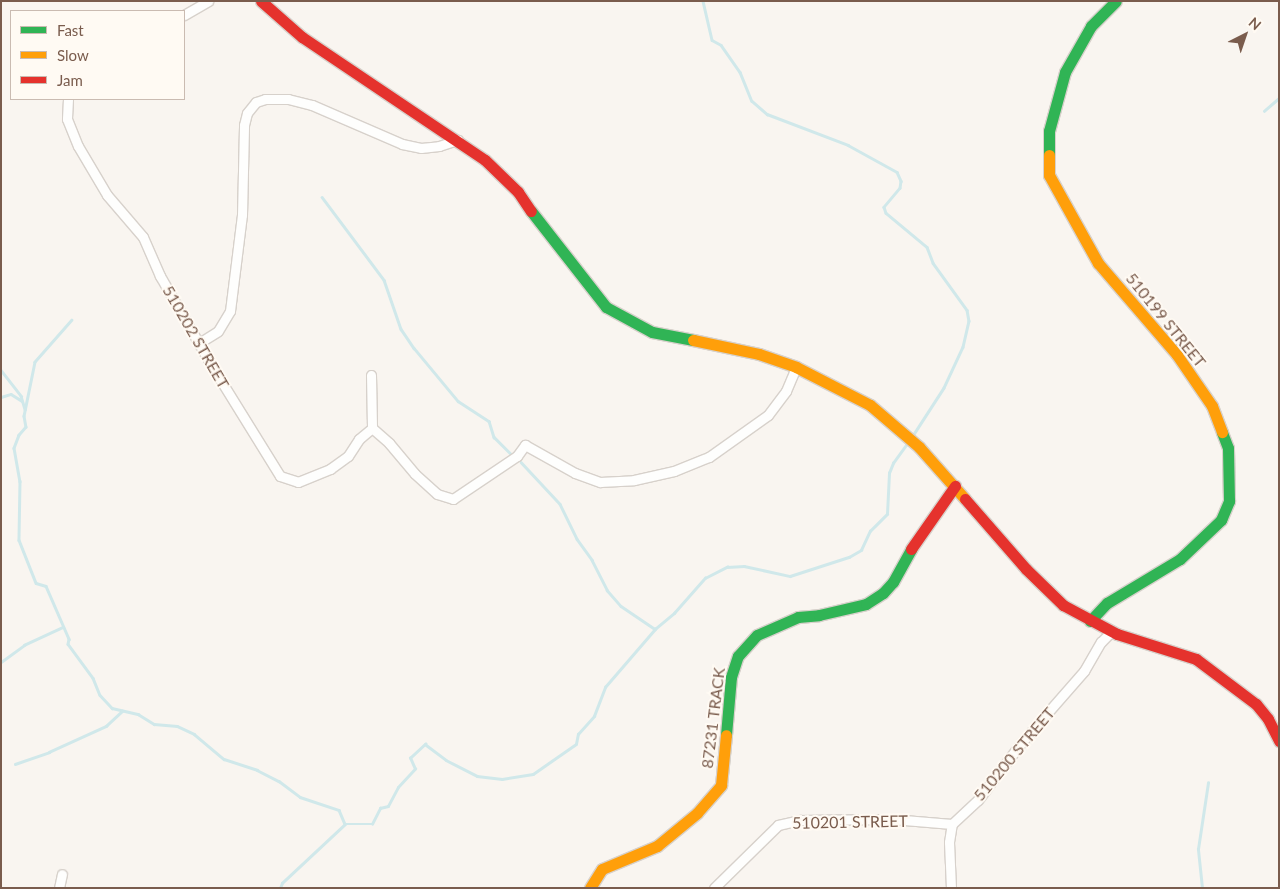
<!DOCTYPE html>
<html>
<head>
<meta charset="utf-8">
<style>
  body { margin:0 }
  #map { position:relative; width:1280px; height:889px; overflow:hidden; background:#f9f5f0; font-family:Lato,sans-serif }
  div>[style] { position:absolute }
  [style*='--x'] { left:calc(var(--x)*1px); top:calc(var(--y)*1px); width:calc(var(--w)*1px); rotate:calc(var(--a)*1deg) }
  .stream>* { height:2.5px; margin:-1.25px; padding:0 1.25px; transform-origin:1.25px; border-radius:1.25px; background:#d0e8ea }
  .roads { filter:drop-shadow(1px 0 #d7d1cb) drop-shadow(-1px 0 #d7d1cb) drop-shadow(0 1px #d7d1cb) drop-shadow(0 -1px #d7d1cb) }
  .street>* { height:9px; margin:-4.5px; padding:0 4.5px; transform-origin:4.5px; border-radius:4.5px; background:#fefefd }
  .fast>* { height:11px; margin:-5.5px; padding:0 5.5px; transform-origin:5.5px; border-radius:5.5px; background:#30b455 }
  .slow>* { height:11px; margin:-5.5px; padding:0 5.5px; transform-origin:5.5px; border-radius:5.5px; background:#ff9f0a }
  .jam>* { height:11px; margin:-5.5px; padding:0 5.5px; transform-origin:5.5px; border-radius:5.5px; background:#e5322d }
  span { translate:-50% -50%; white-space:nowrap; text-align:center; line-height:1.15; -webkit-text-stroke:4px #fffaf3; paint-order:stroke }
  .street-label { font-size:16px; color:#7a5c4d }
  .frame { position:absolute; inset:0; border:2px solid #7a5c4d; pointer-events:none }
  .legend { position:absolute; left:10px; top:10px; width:175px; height:90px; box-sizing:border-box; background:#fffaf3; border:1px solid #cabbb1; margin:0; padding:6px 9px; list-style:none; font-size:15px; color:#7a5c4d }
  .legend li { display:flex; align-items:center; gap:10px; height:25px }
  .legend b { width:25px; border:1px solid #cabbb1 }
  .north { position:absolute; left:1220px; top:10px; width:50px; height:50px; -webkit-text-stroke:4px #fffaf3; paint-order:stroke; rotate:41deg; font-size:14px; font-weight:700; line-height:20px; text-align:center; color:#7a5c4d }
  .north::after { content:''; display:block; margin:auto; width:18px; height:22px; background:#7a5c4d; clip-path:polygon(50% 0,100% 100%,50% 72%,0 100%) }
</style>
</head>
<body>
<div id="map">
  <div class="stream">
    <i style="--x:703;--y:1;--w:40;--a:77"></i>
    <i style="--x:712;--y:40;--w:10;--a:29"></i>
    <i style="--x:721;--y:45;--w:33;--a:55"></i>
    <i style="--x:740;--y:72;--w:31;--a:68"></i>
    <i style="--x:752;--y:101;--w:20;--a:41"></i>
    <i style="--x:767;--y:114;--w:87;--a:20.9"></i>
    <i style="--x:848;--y:145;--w:56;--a:28.9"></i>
    <i style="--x:897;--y:172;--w:10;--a:66"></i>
    <i style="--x:901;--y:181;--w:7;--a:98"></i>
    <i style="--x:900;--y:188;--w:25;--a:130"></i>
    <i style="--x:884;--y:207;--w:6;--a:72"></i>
    <i style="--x:886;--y:213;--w:53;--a:39.7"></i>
    <i style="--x:927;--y:247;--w:17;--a:69"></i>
    <i style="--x:933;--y:263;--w:58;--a:54.1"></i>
    <i style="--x:967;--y:310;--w:11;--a:80"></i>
    <i style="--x:969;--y:321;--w:27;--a:103"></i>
    <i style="--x:963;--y:347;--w:45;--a:114.9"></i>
    <i style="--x:944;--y:388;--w:57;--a:122.9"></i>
    <i style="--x:1264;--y:111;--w:20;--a:-41"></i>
    <i style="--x:322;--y:197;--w:104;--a:53.2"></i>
    <i style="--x:384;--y:280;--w:52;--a:70.9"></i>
    <i style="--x:401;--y:329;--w:23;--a:56"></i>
    <i style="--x:414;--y:348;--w:69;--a:50.3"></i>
    <i style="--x:458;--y:401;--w:37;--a:33"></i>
    <i style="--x:489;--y:421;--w:17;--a:73"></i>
    <i style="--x:494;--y:437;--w:23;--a:45"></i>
    <i style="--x:72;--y:320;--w:56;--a:131.4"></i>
    <i style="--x:35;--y:362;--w:55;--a:101.5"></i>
    <i style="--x:24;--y:416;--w:11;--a:80"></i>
    <i style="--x:26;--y:427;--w:11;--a:131"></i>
    <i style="--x:19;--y:435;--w:14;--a:111"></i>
    <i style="--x:14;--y:448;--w:34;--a:80"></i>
    <i style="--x:20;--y:481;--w:59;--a:91"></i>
    <i style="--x:19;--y:540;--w:46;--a:68.4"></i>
    <i style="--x:36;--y:583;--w:10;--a:17"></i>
    <i style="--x:46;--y:586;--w:58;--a:66.5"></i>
    <i style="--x:69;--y:639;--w:5;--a:101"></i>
    <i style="--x:68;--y:644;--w:42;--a:53.7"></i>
    <i style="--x:93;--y:678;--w:18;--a:68"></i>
    <i style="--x:100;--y:695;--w:18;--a:47"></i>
    <i style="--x:112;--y:708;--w:27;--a:13"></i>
    <i style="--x:138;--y:714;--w:19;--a:32"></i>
    <i style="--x:154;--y:724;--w:23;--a:5"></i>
    <i style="--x:177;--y:726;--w:19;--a:25"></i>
    <i style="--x:194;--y:734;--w:39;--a:40"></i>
    <i style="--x:224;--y:759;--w:35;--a:18"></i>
    <i style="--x:257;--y:770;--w:25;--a:27"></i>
    <i style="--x:279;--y:781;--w:26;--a:37"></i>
    <i style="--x:300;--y:797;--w:41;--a:18.4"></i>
    <i style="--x:339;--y:810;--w:15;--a:67"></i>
    <i style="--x:1;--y:370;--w:33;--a:52"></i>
    <i style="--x:21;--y:396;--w:14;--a:73"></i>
    <i style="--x:1;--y:397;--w:10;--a:-17"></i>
    <i style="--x:11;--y:394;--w:13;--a:32"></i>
    <i style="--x:521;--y:462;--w:57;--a:47.1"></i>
    <i style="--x:560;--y:504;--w:39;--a:64"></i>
    <i style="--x:577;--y:539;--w:26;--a:54"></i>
    <i style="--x:592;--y:560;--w:34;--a:63"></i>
    <i style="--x:607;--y:590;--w:21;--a:49"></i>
    <i style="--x:621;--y:606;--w:41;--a:34.1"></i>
    <i style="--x:1;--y:662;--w:29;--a:-36"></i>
    <i style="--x:24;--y:645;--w:43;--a:-24.8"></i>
    <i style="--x:15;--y:764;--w:36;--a:-19"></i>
    <i style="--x:49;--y:752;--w:63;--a:-24.5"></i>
    <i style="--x:106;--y:726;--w:22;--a:-43"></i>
    <i style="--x:280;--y:888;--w:5;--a:-68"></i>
    <i style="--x:282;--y:883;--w:86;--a:-43.1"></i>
    <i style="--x:345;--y:824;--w:27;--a:0"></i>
    <i style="--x:372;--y:824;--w:18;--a:-63"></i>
    <i style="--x:380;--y:808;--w:8;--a:-14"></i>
    <i style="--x:388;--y:806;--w:21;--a:-62"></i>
    <i style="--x:398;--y:787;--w:25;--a:-47"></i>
    <i style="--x:415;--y:769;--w:12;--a:-114"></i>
    <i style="--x:410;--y:758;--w:21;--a:-43"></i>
    <i style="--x:425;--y:744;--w:26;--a:37"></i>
    <i style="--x:446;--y:760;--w:35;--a:27"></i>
    <i style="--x:477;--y:776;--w:25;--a:7"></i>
    <i style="--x:502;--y:779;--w:31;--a:-9"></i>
    <i style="--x:533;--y:774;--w:52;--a:-34.9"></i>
    <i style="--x:576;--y:744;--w:10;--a:-79"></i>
    <i style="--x:578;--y:734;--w:24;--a:-48"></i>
    <i style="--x:594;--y:716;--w:31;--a:-69"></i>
    <i style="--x:605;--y:687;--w:77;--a:-49.2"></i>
    <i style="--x:655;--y:629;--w:25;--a:-40"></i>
    <i style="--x:674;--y:613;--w:47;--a:-48.5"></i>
    <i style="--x:705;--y:578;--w:25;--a:-27"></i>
    <i style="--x:727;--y:567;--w:17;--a:-3"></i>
    <i style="--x:744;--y:566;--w:47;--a:12.3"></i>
    <i style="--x:790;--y:576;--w:62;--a:-17.9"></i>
    <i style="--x:849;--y:557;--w:14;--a:-30"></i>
    <i style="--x:861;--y:550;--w:21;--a:-65"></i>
    <i style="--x:870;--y:531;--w:24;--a:-45"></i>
    <i style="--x:887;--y:514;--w:41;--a:-87.2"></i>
    <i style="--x:889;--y:473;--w:11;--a:-68"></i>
    <i style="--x:893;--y:463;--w:26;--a:-54"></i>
    <i style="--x:1202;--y:888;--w:39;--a:-96"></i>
    <i style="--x:1198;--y:849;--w:67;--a:-81.4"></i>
  </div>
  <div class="roads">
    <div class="street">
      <i style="--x:184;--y:15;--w:28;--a:-30"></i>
      <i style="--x:68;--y:99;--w:20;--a:93"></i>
      <i style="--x:67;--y:119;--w:29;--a:68"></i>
      <i style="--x:78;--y:146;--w:57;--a:59.4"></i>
      <i style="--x:107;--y:195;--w:55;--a:49.4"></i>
      <i style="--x:143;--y:237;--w:43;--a:66.4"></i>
      <i style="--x:160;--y:276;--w:100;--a:60.1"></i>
      <i style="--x:210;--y:363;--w:133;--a:58.2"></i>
      <i style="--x:280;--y:476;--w:19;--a:18"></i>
      <i style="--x:298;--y:482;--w:35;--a:-22"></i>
      <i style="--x:330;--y:469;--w:22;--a:-36"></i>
      <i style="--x:348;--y:456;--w:20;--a:-57"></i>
      <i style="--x:359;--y:439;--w:17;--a:-40"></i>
      <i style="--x:199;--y:343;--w:22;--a:-32"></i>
      <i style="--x:218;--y:331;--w:23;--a:-59"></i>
      <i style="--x:230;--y:311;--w:97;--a:-82.9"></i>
      <i style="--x:242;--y:215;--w:90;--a:-88.7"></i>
      <i style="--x:244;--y:125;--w:12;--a:-76"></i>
      <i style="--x:247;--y:113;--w:14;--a:-51"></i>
      <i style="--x:256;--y:102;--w:9;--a:-18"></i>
      <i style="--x:265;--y:99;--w:23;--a:0"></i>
      <i style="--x:288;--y:99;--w:25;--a:14"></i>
      <i style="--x:312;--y:105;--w:98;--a:23.4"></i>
      <i style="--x:402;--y:144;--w:19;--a:12"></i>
      <i style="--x:421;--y:148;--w:18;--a:-6"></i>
      <i style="--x:439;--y:146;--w:20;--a:-18"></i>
      <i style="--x:371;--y:375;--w:53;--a:88.9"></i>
      <i style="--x:372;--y:428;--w:23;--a:41"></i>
      <i style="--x:389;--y:443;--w:40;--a:50"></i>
      <i style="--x:415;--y:474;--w:30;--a:42"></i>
      <i style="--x:437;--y:494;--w:17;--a:17"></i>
      <i style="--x:453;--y:499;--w:77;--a:-33.9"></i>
      <i style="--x:517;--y:456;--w:14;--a:-54"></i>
      <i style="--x:525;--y:445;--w:57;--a:29.2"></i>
      <i style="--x:575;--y:473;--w:27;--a:20"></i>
      <i style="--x:600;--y:482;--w:34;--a:-3"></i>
      <i style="--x:634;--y:480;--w:41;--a:-12.7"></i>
      <i style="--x:674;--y:471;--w:38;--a:-22"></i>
      <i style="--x:709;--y:457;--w:72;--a:-35.4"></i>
      <i style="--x:768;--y:415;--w:30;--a:-53"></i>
      <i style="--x:786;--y:391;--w:26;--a:-67"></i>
      <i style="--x:59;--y:888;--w:14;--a:-78"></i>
      <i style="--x:714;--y:888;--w:90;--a:-44.5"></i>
      <i style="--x:778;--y:825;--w:23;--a:-13"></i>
      <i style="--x:800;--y:820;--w:92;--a:-0.6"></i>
      <i style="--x:892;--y:819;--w:60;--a:4.8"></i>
      <i style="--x:951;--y:888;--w:46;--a:-92.5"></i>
      <i style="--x:949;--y:842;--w:18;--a:-81"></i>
      <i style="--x:952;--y:824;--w:35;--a:-43"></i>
      <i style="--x:978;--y:800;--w:71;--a:-53"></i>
      <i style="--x:1021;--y:743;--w:96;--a:-48.8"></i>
      <i style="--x:1084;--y:671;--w:34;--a:-60"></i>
      <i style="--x:1101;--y:642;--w:16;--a:-45"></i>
    </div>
    <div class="fast">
      <i style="--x:1049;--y:155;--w:24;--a:-90"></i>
      <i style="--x:1049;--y:131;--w:61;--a:-74.8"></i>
      <i style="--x:1065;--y:72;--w:53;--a:-60.5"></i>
      <i style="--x:1091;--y:26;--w:35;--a:-45"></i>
      <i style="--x:531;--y:211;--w:122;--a:52"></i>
      <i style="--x:606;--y:307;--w:52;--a:28.5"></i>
      <i style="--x:652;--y:332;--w:42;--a:11"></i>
      <i style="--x:1090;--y:621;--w:25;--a:-47"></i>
      <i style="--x:1107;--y:603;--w:85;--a:-31.1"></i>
      <i style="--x:1180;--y:559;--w:57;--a:-43.6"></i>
      <i style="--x:1221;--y:520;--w:21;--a:-67"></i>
      <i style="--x:1229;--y:501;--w:53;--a:-91.1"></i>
      <i style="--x:1228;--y:448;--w:17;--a:-111"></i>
      <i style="--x:726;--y:735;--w:58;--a:-85.1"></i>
      <i style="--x:731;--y:677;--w:22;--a:-72"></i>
      <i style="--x:738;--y:656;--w:28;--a:-48"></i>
      <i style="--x:757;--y:635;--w:45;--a:-23.7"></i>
      <i style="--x:798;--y:617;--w:21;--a:-5"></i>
      <i style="--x:819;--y:615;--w:48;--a:-13.2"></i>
      <i style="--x:866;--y:604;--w:20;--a:-33"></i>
      <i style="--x:883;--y:593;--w:15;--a:-48"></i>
      <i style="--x:893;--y:582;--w:38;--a:-61"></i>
    </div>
    <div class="slow">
      <i style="--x:1049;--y:155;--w:20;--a:90"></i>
      <i style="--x:1049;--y:175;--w:101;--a:60.9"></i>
      <i style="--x:1098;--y:263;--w:121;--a:49.3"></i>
      <i style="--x:1177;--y:355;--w:62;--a:55.5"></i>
      <i style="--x:1212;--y:406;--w:28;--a:69"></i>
      <i style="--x:693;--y:340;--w:67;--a:12"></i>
      <i style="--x:759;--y:354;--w:39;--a:19"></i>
      <i style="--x:796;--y:367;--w:83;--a:27.2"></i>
      <i style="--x:870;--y:405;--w:65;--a:40.6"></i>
      <i style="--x:919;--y:447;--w:69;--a:48.5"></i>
      <i style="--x:590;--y:888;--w:22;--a:-58"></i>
      <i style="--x:602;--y:869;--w:60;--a:-22.7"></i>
      <i style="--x:657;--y:846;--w:52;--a:-39.5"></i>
      <i style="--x:697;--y:813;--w:37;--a:-49"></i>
      <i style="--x:721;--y:785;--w:50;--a:-84.3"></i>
    </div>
    <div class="jam">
      <i style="--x:261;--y:1;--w:55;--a:41.3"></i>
      <i style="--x:302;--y:37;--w:220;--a:33.9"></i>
      <i style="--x:485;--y:160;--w:46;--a:44.1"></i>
      <i style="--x:518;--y:192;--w:23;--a:56"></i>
      <i style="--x:965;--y:499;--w:93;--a:48.9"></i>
      <i style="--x:1026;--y:569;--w:52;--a:44.2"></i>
      <i style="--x:1063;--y:605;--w:61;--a:28.2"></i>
      <i style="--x:1117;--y:634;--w:83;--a:17.6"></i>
      <i style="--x:1196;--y:659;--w:75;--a:36.9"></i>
      <i style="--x:1256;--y:704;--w:19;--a:51"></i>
      <i style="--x:1268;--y:719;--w:25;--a:63"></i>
      <i style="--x:911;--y:549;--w:77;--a:-55.1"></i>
    </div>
  </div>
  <div class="street-label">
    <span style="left:1166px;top:320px;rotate:51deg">510199 STREET</span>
    <span style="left:196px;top:337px;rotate:60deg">510202 STREET</span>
    <span style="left:713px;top:718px;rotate:-83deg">87231 TRACK</span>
    <span style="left:1014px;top:754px;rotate:-50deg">510200 STREET</span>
    <span style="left:850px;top:822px;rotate:-1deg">510201 STREET</span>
  </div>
  <div class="frame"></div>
  <ul class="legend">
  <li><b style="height:6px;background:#30b455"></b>Fast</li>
  <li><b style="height:6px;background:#ff9f0a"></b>Slow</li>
  <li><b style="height:6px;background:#e5322d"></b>Jam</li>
  </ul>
  <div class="north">N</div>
</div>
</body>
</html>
